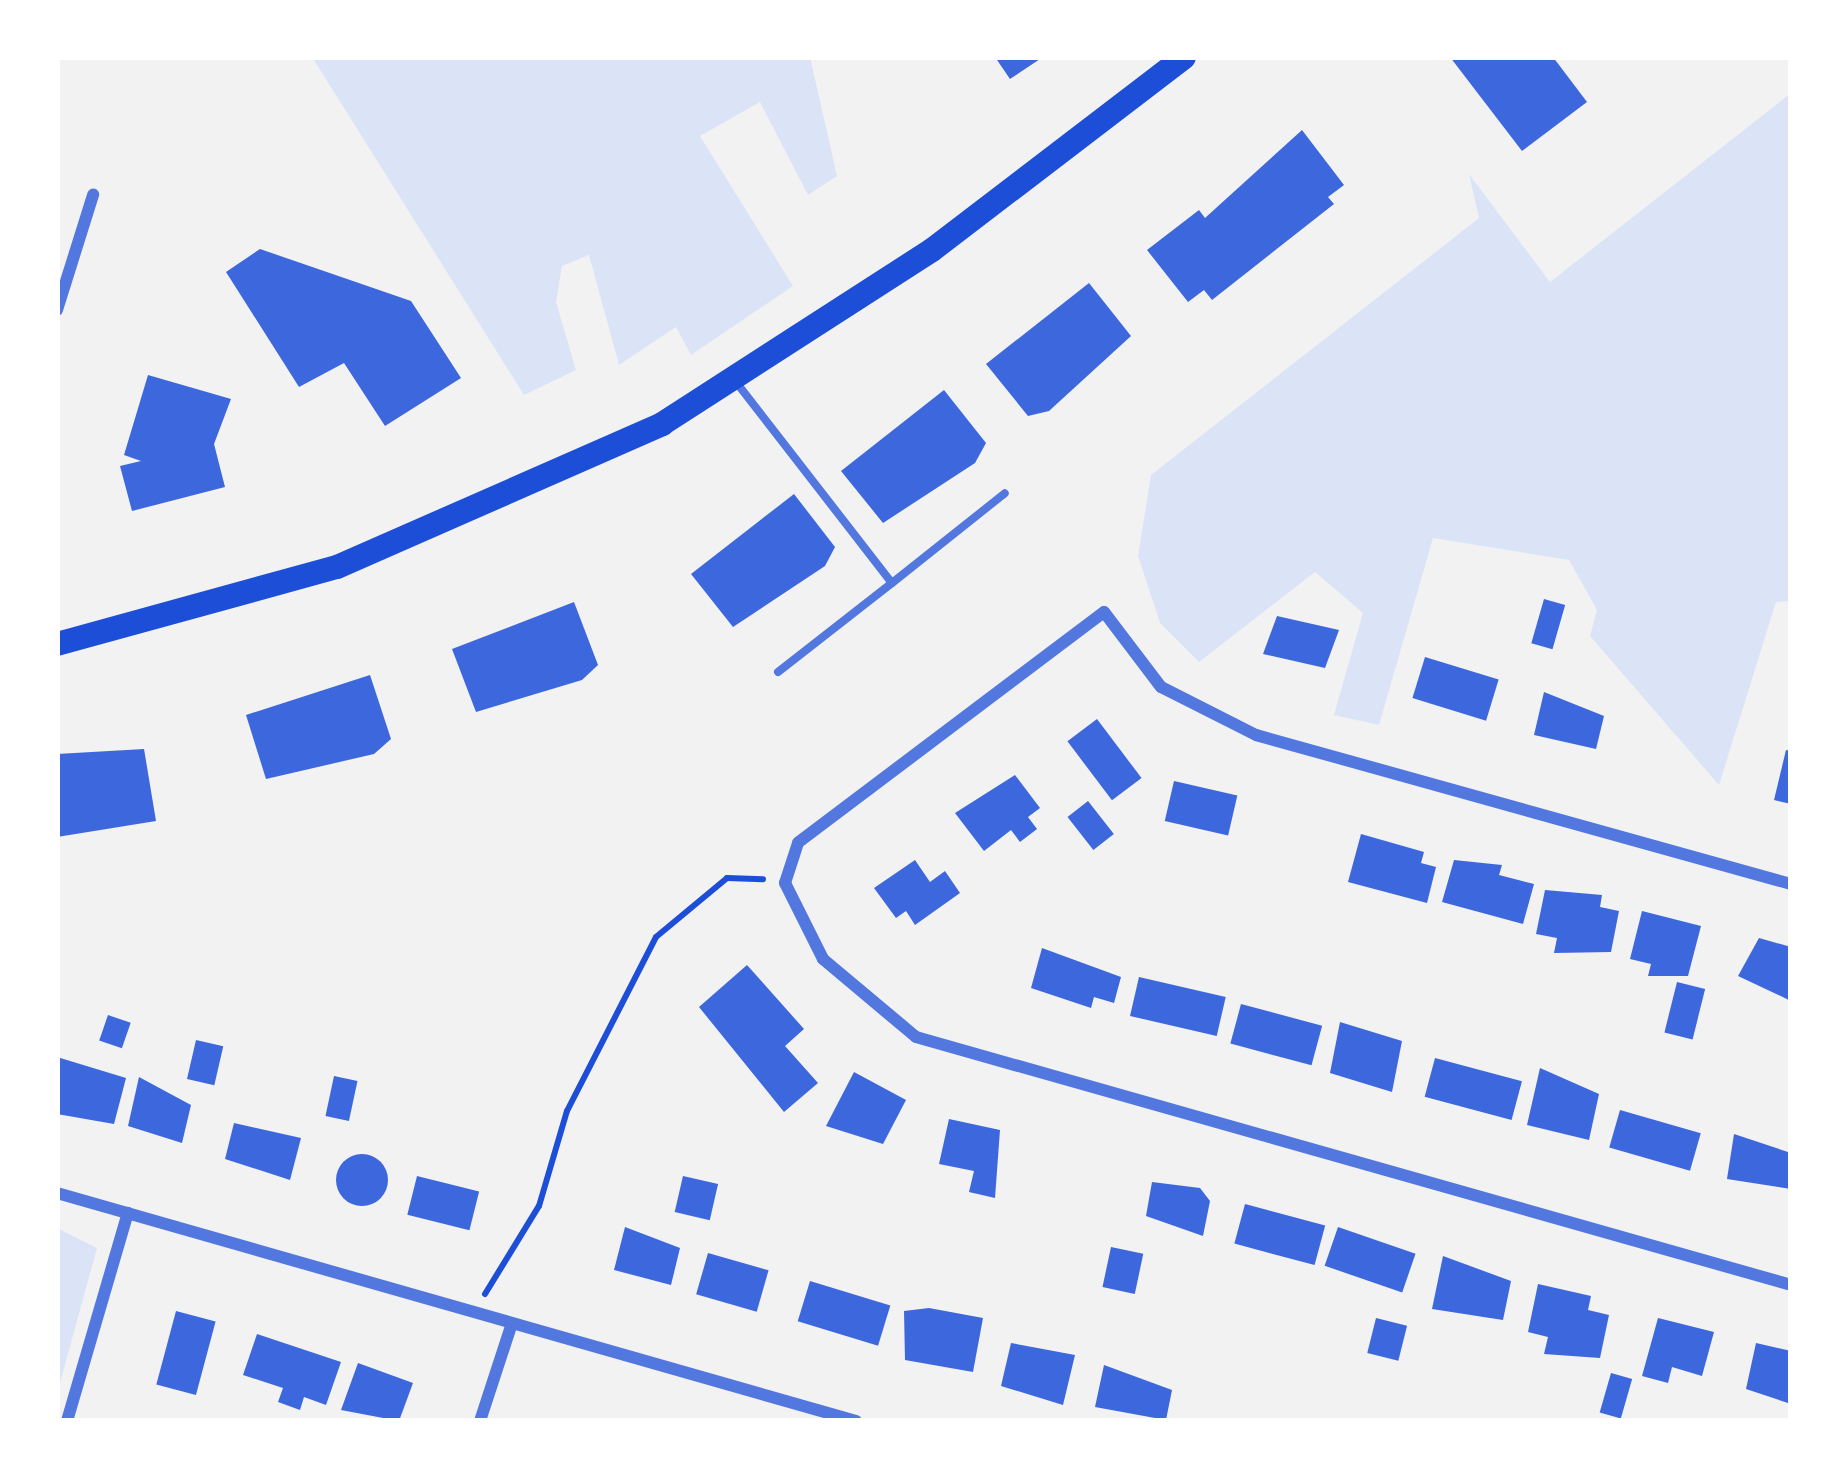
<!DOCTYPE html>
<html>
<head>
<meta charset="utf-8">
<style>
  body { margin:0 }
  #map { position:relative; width:1848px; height:1478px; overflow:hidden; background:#f2f2f2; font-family:"Space Grotesk",sans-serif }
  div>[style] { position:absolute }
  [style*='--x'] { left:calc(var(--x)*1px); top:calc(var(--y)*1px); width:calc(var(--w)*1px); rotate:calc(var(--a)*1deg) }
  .green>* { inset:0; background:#dbe4f7 }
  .building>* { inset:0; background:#3d67dc; transform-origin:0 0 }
  .round { border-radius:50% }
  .path>* { height:6px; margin:-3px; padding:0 3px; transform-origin:3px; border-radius:3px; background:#1d4ed8 }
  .service>* { height:8px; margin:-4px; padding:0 4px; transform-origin:4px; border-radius:4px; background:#5277de }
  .minor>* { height:12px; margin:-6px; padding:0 6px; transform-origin:6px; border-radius:6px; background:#5277de }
  .primary>* { height:24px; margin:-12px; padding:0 12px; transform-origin:12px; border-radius:12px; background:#1d4ed8 }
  span { translate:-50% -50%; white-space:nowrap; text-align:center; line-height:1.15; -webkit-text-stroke:12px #fff; paint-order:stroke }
  .frame { position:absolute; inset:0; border:60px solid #fff; pointer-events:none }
</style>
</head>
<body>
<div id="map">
  <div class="green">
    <i style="clip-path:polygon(312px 57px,810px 57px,837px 176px,808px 195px,760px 102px,700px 136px,793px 286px,691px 355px,676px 327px,619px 365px,589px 255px,562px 266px,556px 302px,576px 370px,524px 395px)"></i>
    <i style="clip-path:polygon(1791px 93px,1791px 601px,1776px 602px,1719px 785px,1590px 636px,1597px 610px,1569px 560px,1433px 538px,1379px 725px,1334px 715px,1363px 613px,1315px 572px,1199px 662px,1160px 623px,1138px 556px,1151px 475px,1479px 218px,1469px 174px,1550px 282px)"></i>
    <i style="clip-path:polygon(57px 1228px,97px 1248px,57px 1394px)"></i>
  </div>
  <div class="building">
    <i style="clip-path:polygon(995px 57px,1043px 57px,1010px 79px)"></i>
    <i style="clip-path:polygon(1450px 57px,1553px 57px,1587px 102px,1522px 151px)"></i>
    <i style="clip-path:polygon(1302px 130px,1344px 185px,1328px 197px,1334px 204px,1212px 300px,1204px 290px,1188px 302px,1147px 250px,1199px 210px,1205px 218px)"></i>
    <i style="clip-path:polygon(260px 249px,411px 301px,461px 378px,385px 426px,344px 363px,299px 387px,226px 272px)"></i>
    <i style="clip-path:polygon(1089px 283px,1131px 336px,1049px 411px,1028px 416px,986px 364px)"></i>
    <i style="clip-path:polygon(148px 375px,231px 399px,214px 444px,225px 487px,132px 511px,120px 466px,141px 461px,124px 455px)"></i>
    <i style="clip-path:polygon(944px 390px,986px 443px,975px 463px,883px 523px,841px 471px)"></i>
    <i style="clip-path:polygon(794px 494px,835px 547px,825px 566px,733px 627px,691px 574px)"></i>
    <i style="left:1544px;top:599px;width:22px;height:46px;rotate:16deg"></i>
    <i style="clip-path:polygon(574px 602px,598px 665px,582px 680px,476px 712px,452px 649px)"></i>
    <i style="clip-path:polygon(1277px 616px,1339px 630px,1325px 668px,1263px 654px)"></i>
    <i style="left:1425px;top:657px;width:77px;height:43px;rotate:17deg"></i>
    <i style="clip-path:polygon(370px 675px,391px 739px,374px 754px,266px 779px,246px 715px)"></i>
    <i style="clip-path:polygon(1544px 692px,1604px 716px,1596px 749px,1534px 735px)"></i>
    <i style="left:1097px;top:719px;width:74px;height:37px;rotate:53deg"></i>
    <i style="clip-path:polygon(144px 749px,156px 821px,57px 837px,57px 754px)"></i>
    <i style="clip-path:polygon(1786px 750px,1791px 751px,1791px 804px,1774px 800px)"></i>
    <i style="clip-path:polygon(1015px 775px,1040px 808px,1028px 817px,1037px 829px,1020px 842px,1011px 830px,984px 851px,955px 813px)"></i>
    <i style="left:1174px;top:781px;width:65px;height:41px;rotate:13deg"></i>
    <i style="left:1088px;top:801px;width:42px;height:26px;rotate:52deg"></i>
    <i style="clip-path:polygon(1361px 834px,1424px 852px,1421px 863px,1436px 867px,1427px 903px,1348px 882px)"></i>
    <i style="clip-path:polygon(915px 860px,930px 882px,945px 871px,960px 893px,915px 925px,906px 911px,896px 918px,874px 888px)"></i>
    <i style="clip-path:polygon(1454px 860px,1502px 865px,1499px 875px,1534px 884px,1523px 924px,1442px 902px)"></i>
    <i style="clip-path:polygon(1545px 890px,1602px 895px,1600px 907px,1619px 911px,1611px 952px,1554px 953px,1557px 938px,1536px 934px)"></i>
    <i style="clip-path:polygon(1642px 911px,1701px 926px,1688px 976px,1648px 976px,1651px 964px,1630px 959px)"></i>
    <i style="clip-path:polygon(1759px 938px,1791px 947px,1791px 1001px,1738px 976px)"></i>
    <i style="clip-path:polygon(1042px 948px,1121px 977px,1114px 1003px,1094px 997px,1091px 1008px,1031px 988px)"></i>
    <i style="clip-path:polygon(747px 965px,804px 1029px,785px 1046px,818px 1083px,784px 1112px,699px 1007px)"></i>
    <i style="left:1139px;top:977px;width:89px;height:40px;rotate:13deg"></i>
    <i style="left:1677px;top:982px;width:29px;height:52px;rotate:14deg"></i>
    <i style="left:1241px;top:1004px;width:84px;height:41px;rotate:15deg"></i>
    <i style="left:108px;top:1015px;width:24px;height:27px;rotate:19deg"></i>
    <i style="clip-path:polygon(1340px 1022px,1402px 1041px,1392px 1092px,1330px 1073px)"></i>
    <i style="left:196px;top:1040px;width:28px;height:40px;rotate:13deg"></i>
    <i style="clip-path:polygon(57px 1057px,126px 1078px,114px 1124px,57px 1114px)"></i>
    <i style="left:1435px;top:1058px;width:90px;height:40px;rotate:15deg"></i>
    <i style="clip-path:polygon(1540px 1068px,1599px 1094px,1589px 1140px,1527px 1125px)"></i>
    <i style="clip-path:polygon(854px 1072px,906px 1100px,883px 1144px,826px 1126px)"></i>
    <i style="left:334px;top:1076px;width:24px;height:41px;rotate:12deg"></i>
    <i style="clip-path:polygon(139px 1077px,191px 1105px,182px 1143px,128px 1126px)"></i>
    <i style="left:1620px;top:1110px;width:84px;height:39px;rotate:16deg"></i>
    <i style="clip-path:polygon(949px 1119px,1000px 1130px,995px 1198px,969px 1192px,974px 1171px,939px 1164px)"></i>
    <i style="clip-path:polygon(234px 1123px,301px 1138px,290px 1180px,225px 1159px)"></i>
    <i style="clip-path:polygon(1734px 1134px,1791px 1153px,1791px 1189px,1727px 1179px)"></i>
    <i class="round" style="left:336px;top:1154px;width:52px;height:52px"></i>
    <i style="left:417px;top:1176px;width:64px;height:40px;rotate:14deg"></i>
    <i style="left:683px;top:1176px;width:36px;height:37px;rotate:13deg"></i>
    <i style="clip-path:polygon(1152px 1182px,1200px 1188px,1210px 1201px,1203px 1236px,1146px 1216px)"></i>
    <i style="left:1245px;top:1204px;width:83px;height:41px;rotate:15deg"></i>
    <i style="clip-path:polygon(625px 1227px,680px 1248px,671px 1285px,614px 1270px)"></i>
    <i style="left:1338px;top:1227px;width:82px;height:41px;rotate:19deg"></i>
    <i style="left:1111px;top:1247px;width:33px;height:41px;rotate:12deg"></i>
    <i style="left:708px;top:1253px;width:63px;height:43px;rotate:16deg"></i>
    <i style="clip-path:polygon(1443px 1256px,1511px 1281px,1503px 1320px,1432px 1309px)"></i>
    <i style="left:810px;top:1281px;width:84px;height:42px;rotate:17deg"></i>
    <i style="clip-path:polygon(1538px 1284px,1591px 1296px,1588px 1310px,1609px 1315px,1600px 1358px,1544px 1354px,1548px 1337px,1528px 1332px)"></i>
    <i style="clip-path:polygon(929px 1308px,983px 1318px,973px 1372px,905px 1360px,904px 1311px)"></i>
    <i style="left:176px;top:1311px;width:41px;height:76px;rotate:15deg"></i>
    <i style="left:1376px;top:1318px;width:32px;height:36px;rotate:14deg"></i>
    <i style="clip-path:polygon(1658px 1318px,1714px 1332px,1702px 1376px,1672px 1367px,1668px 1383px,1642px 1376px)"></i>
    <i style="clip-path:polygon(257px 1334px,341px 1362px,326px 1405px,304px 1397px,300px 1410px,278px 1402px,283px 1388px,243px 1375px)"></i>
    <i style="clip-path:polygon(1011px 1343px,1075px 1355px,1063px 1405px,1001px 1386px)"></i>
    <i style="clip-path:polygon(1756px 1343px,1791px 1351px,1791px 1404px,1746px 1389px)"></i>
    <i style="clip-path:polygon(358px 1363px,413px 1383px,399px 1421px,341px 1410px)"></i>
    <i style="clip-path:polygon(1104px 1365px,1172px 1390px,1166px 1420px,1095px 1407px)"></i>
    <i style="left:1611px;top:1373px;width:22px;height:41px;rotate:16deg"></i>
  </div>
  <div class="path">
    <i style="--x:485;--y:1294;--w:103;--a:-58.5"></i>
    <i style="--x:539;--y:1206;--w:99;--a:-73.6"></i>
    <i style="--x:567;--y:1111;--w:195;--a:-62.9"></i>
    <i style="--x:656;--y:937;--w:92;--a:-39.7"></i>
    <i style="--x:727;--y:878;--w:36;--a:2"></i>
  </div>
  <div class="service">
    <i style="--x:736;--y:382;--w:254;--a:52.2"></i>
    <i style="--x:892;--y:583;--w:144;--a:-38.5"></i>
    <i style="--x:778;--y:672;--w:145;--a:-38"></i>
  </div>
  <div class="minor">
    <i style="--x:57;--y:310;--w:121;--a:-72.6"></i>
    <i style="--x:1791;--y:884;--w:555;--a:-164.44"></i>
    <i style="--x:1256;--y:735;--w:106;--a:-153.2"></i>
    <i style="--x:1161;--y:687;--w:94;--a:-127.2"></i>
    <i style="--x:1104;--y:612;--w:383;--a:143"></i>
    <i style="--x:798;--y:843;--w:42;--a:108"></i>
    <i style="--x:785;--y:883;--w:85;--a:63.4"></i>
    <i style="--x:823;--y:959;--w:121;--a:40"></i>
    <i style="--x:916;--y:1037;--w:909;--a:15.82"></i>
    <i style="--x:57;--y:1193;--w:831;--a:15.93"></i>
    <i style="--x:67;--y:1421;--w:217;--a:-73.7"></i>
    <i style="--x:480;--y:1421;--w:103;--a:-71.9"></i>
  </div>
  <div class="primary">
    <i style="--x:57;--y:644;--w:290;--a:-15.4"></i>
    <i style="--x:337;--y:567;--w:355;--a:-23.7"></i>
    <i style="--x:662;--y:424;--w:321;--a:-32.8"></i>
    <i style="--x:932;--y:250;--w:317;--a:-37.4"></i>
  </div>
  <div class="frame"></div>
</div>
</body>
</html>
